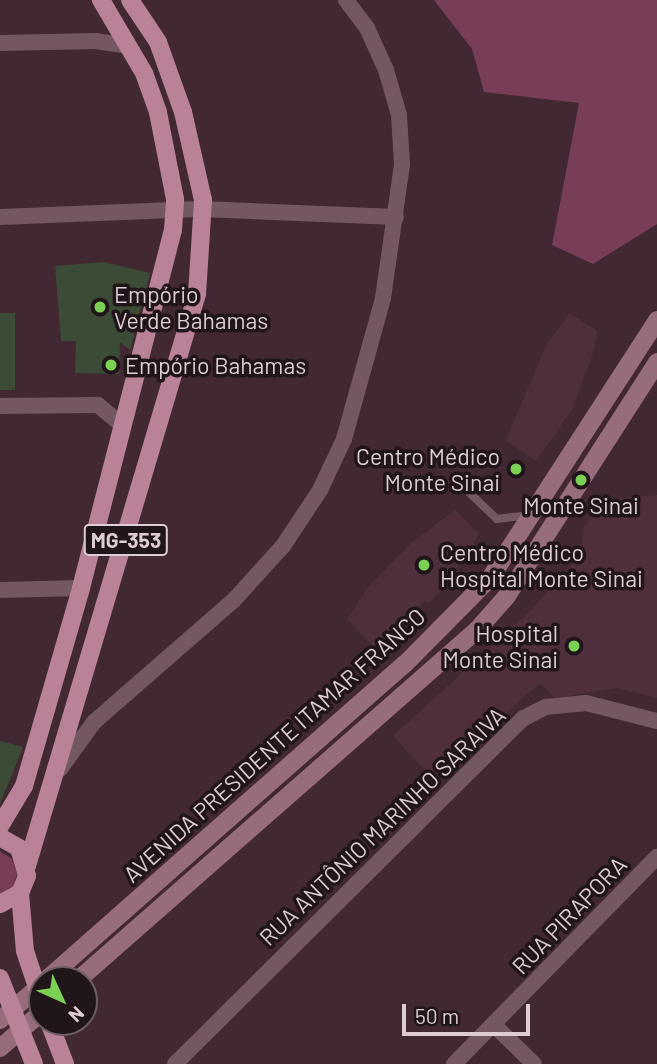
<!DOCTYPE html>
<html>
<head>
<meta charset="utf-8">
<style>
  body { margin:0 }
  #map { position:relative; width:657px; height:1064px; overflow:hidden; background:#412832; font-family:Barlow,sans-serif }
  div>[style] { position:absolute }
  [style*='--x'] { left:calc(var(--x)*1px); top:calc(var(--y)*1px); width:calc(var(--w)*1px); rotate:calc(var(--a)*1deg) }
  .built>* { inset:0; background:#4f2f3c }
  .green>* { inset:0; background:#783d57 }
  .building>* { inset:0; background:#3c4b36; transform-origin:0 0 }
  .lane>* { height:8px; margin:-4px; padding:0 4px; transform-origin:4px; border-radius:4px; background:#735762 }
  .street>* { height:16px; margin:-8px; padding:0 8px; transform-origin:8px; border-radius:8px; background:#735762 }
  .secondary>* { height:18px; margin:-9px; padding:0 9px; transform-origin:9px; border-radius:9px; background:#976d7d }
  .primary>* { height:18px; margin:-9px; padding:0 9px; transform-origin:9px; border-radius:9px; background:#ba8299 }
  .dots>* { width:19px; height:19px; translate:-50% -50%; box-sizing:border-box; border:4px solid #201519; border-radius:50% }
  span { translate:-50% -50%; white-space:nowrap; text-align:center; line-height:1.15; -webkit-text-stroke:7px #201519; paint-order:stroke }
  .shield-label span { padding:2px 5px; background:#201519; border:2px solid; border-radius:5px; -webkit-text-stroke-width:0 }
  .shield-label { font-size:21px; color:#ddccd2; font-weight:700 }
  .poi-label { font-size:23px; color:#ddccd2 }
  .left { translate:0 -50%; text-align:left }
  .right { translate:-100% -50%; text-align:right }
  .street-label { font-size:23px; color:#ddccd2 }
  .north { position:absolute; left:28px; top:966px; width:70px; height:70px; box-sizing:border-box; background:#201519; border:2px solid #6c5e63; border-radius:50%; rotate:135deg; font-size:19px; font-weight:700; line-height:28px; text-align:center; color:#ddccd2 }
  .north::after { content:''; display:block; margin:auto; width:24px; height:32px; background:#7cd155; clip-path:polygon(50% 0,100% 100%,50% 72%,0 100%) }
  .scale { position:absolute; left:402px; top:1004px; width:128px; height:32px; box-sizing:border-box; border:4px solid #ddccd2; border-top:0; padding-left:9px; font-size:21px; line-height:24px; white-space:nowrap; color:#ddccd2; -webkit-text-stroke:5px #201519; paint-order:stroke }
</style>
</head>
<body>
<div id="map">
  <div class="built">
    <i style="clip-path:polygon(569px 313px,597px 331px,594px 350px,573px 408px,536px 461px,506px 440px,546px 346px)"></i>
    <i style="clip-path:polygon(657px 495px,657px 698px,617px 688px,555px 698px,540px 683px,432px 778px,393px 736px,531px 610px,582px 554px,583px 528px,605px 499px)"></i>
    <i style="clip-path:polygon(455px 510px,479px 534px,472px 547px,429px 604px,425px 601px,373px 646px,347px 619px,368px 587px,410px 544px)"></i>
  </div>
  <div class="green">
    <i style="clip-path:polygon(434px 0,657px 0,657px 224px,593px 264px,552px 245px,579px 103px,484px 92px,472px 49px)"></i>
    <i style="clip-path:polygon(0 851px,12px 859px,17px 874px,12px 890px,0 897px)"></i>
  </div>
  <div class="building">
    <i style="clip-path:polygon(104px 262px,150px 273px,137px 323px,130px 350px,120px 342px,119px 374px,75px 373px,76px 341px,61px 341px,55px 266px)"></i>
    <i style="left:15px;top:313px;width:77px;height:15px;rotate:90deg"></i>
    <i style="clip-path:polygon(0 741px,23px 747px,0 804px)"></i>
  </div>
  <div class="lane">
    <i style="--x:459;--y:483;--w:52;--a:43.5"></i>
    <i style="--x:497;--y:519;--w:32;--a:-7"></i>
  </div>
  <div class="street">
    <i style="--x:0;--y:43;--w:95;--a:-1.2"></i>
    <i style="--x:95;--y:41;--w:34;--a:8"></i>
    <i style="--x:0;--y:217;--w:203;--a:-2.3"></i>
    <i style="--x:203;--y:209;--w:193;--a:2.4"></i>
    <i style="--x:0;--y:406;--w:98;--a:-0.6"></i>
    <i style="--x:98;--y:405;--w:33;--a:40"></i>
    <i style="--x:0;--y:590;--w:81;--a:-1.4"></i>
    <i style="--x:60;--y:769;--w:58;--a:-54.1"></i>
    <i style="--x:94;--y:722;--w:186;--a:-41.1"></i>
    <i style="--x:234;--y:600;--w:73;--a:-47.8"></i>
    <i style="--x:283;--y:546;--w:67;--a:-56.5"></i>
    <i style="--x:320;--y:490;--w:56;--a:-64.8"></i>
    <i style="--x:344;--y:439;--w:146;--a:-74.5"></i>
    <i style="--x:383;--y:298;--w:135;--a:-81.9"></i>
    <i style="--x:402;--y:164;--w:49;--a:-93.5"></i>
    <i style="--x:399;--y:115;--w:47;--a:-106.1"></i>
    <i style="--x:386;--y:70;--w:46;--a:-114.3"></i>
    <i style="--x:367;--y:28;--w:35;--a:-127"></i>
    <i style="--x:495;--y:1026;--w:54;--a:44.3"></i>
    <i style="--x:175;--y:1064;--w:491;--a:-44.8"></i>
    <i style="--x:524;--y:718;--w:25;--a:-27"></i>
    <i style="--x:546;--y:707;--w:40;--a:-5.7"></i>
    <i style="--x:586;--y:703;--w:73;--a:14.2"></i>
    <i style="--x:454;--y:1064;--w:290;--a:-45.6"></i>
  </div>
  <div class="secondary">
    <i style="--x:46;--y:980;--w:478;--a:-41.4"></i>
    <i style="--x:405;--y:664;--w:122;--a:-45.3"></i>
    <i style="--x:491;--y:577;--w:306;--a:-57.1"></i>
    <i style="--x:78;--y:980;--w:531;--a:-41.26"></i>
    <i style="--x:477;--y:630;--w:45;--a:-48.6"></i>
    <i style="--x:507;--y:596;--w:278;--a:-57.3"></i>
    <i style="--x:0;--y:1020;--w:55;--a:-40.6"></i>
    <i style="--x:0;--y:1048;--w:55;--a:-40.6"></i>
  </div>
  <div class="primary">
    <i style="--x:0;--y:826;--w:47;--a:-59"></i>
    <i style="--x:24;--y:786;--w:206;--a:-73.9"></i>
    <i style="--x:81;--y:588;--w:370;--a:-75.6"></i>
    <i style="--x:173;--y:230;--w:31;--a:-86"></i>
    <i style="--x:175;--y:199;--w:89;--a:-101.1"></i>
    <i style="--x:158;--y:112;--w:41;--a:-109.7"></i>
    <i style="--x:144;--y:73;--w:85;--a:-120.5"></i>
    <i style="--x:0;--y:837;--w:22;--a:30"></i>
    <i style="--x:19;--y:848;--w:29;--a:74"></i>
    <i style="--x:27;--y:876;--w:18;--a:112"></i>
    <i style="--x:20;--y:893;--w:23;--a:151"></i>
    <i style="--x:27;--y:866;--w:597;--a:-73.45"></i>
    <i style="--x:197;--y:294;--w:94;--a:-86.3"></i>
    <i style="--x:203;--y:200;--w:90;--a:-102.8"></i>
    <i style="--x:183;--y:112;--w:74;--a:-109.7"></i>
    <i style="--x:158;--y:42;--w:50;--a:-123.7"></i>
    <i style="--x:20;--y:893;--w:58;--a:85.1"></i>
    <i style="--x:25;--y:951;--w:54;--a:71.6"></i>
    <i style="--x:0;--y:978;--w:92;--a:68.4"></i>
    <i style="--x:49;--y:1022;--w:45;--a:69.1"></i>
  </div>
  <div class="dots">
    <i style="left:100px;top:307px;background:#7cd155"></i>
    <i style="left:111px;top:365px;background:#7cd155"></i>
    <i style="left:516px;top:469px;background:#7cd155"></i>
    <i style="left:581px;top:480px;background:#7cd155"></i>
    <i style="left:424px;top:565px;background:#7cd155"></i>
    <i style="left:574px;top:646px;background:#7cd155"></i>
  </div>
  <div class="shield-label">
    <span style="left:126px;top:540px">MG-353</span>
  </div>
  <div class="poi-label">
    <span class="left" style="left:114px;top:307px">Empório<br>Verde Bahamas</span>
    <span class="left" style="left:125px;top:365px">Empório Bahamas</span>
    <span class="right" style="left:500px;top:469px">Centro Médico<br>Monte Sinai</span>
    <span style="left:581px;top:505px">Monte Sinai</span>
    <span class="left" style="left:440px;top:565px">Centro Médico<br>Hospital Monte Sinai</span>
    <span class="right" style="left:558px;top:646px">Hospital<br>Monte Sinai</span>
  </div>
  <div class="street-label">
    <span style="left:274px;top:745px;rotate:-42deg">AVENIDA PRESIDENTE ITAMAR FRANCO</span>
    <span style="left:382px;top:826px;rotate:-44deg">RUA ANTÔNIO MARINHO SARAIVA</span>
    <span style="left:569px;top:915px;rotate:-46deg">RUA PIRAPORA</span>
  </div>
  <div class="north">N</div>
  <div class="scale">50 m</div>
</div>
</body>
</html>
